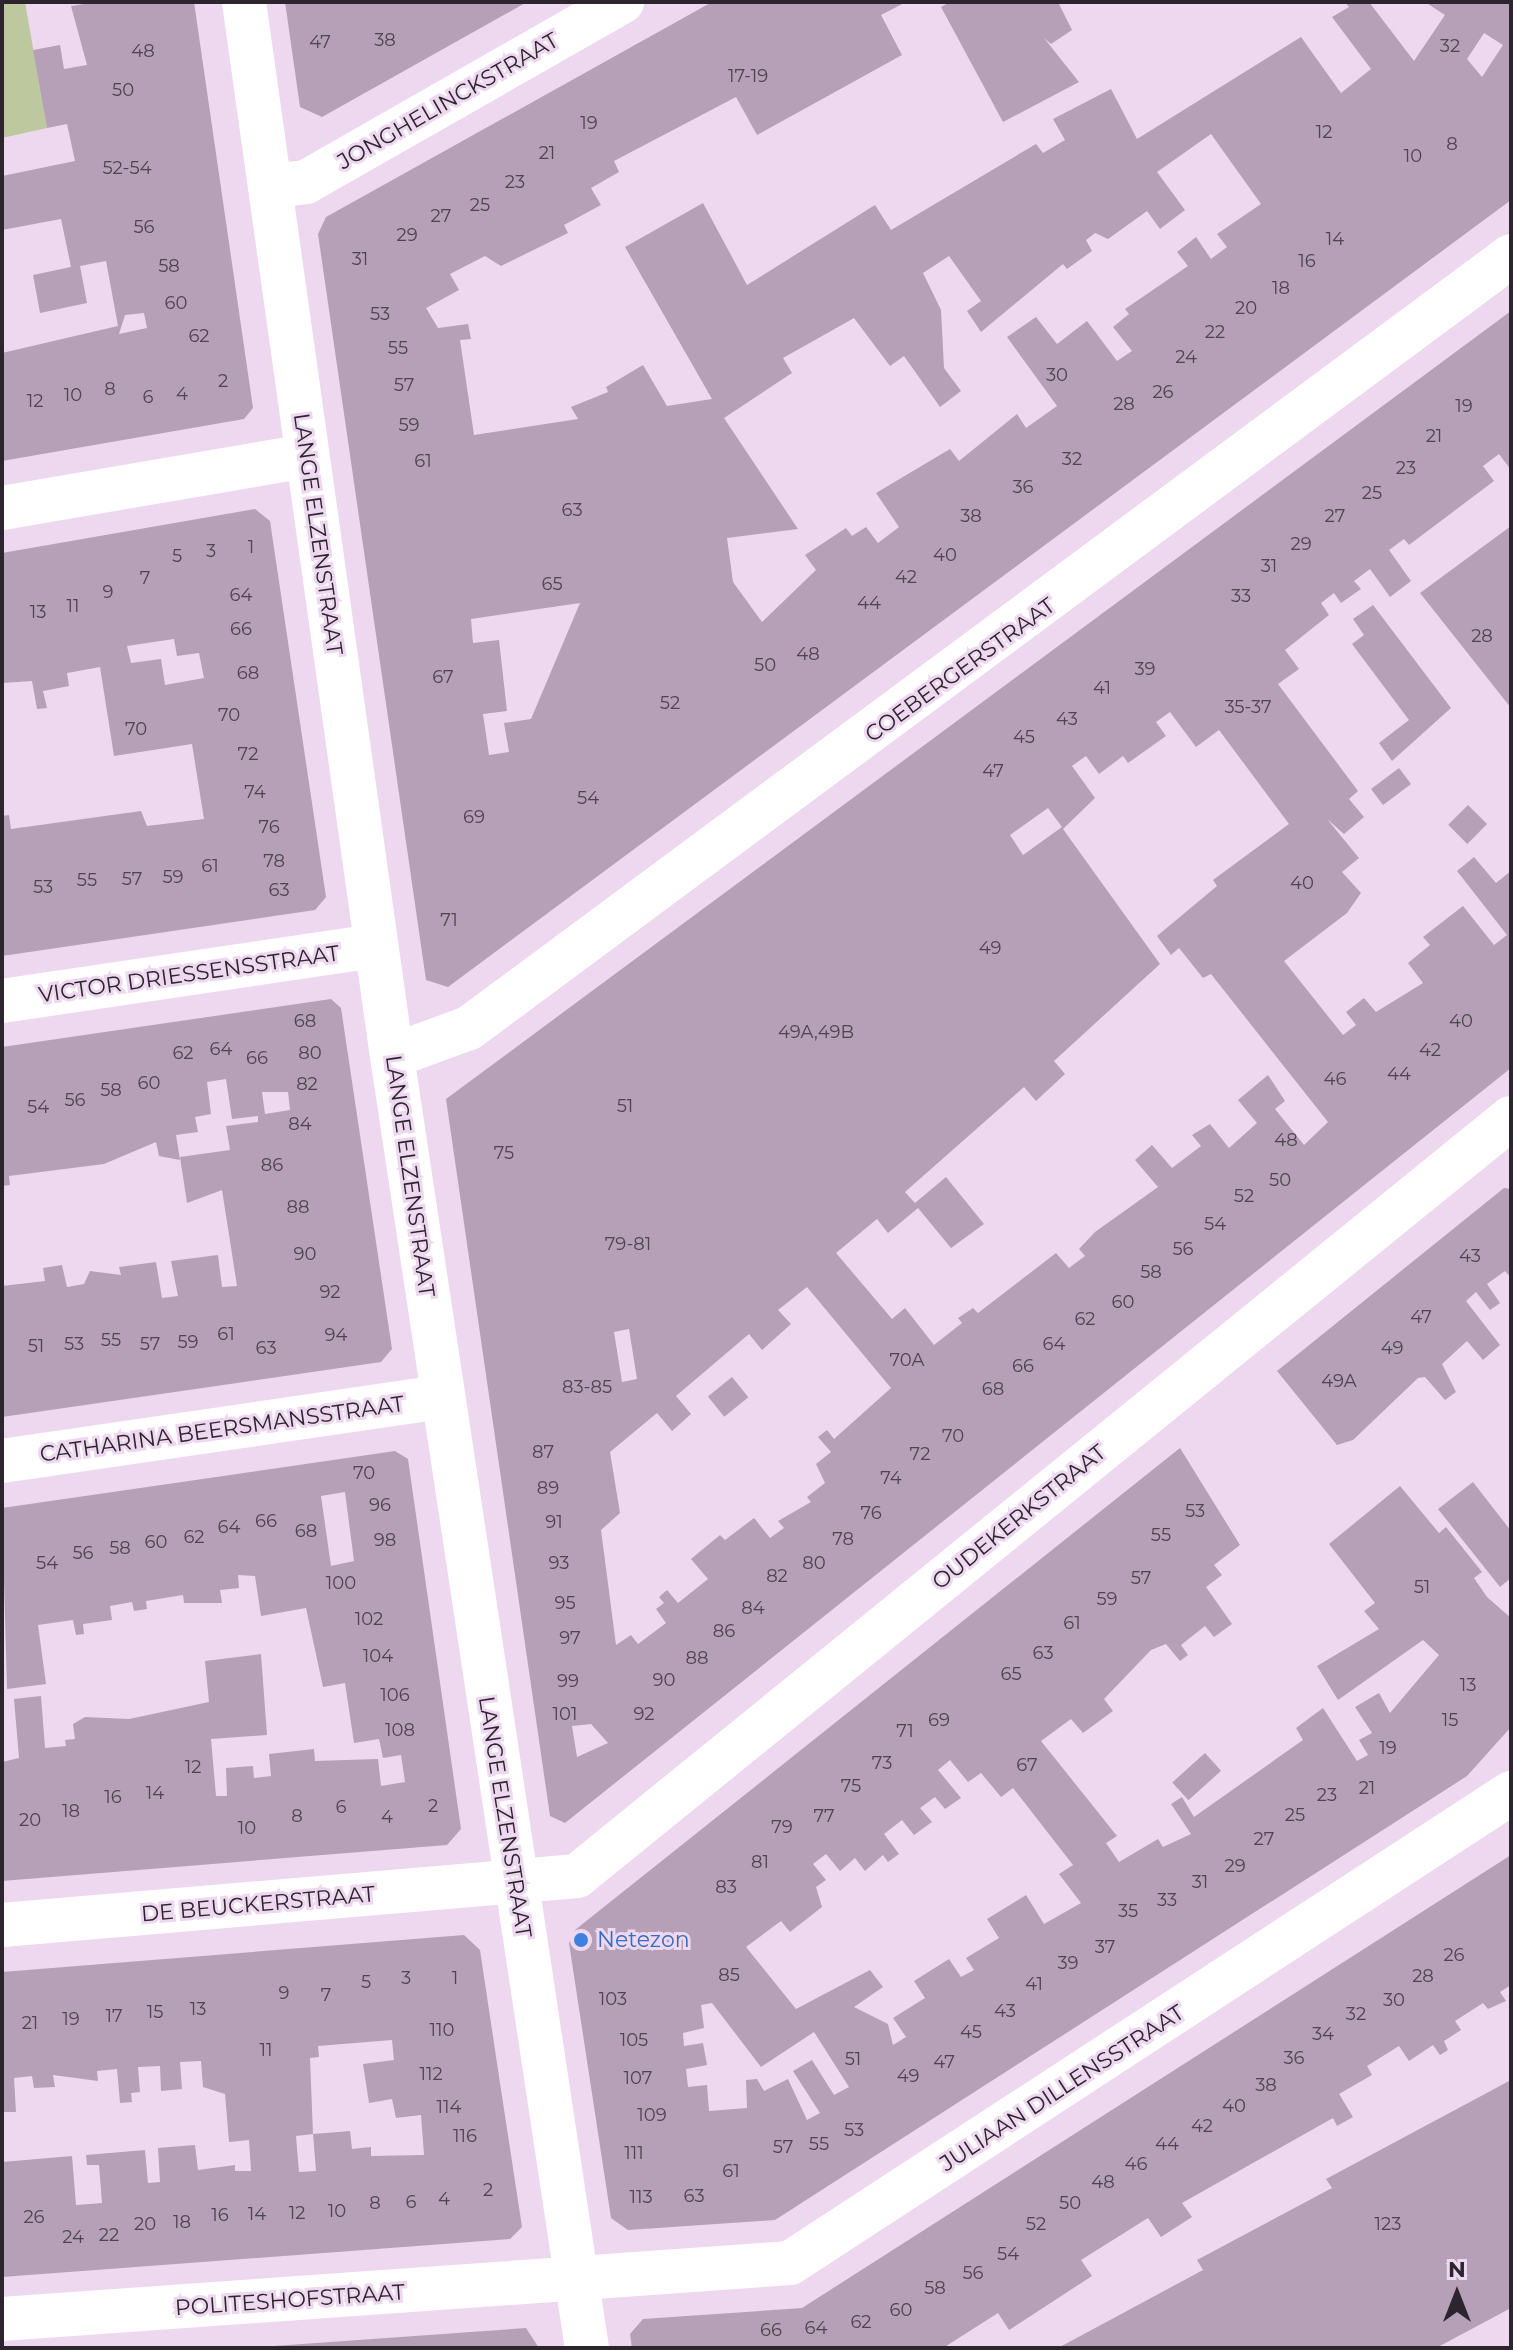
<!DOCTYPE html>
<html>
<head>
<meta charset="utf-8">
<style>
  body { margin:0 }
  #map { position:relative; width:1513px; height:2350px; overflow:hidden; background:#eed8f0; font-family:Montserrat,sans-serif }
  div>[style] { position:absolute }
  [style*='--x'] { left:calc(var(--x)*1px); top:calc(var(--y)*1px); width:calc(var(--w)*1px); rotate:calc(var(--a)*1deg) }
  .green>* { inset:0; background:#bdc89f }
  .building>* { inset:0; background:#b5a0b7; transform-origin:0 0 }
  .street>* { height:44px; margin:-22px; padding:0 22px; transform-origin:22px; border-radius:22px; background:#fff }
  .dots>* { width:22px; height:22px; translate:-50% -50%; box-sizing:border-box; border:4px solid #eed8f0; border-radius:50% }
  span { translate:-50% -50%; white-space:nowrap; text-align:center; line-height:1.15; -webkit-text-stroke:6px #eed8f0; paint-order:stroke }
  .number-label { font-size:18px; color:#4f4450 }
  .number-label span { -webkit-text-stroke-width:0 }
  .street-label { font-size:22px; color:#2d252e }
  .shop-label { font-size:22px; color:#366cbe }
  .left { translate:0 -50%; text-align:left }
  .frame { position:absolute; inset:0; border:4px solid #2d252e; pointer-events:none }
  .north { position:absolute; left:1417px; top:2254px; width:80px; height:80px; -webkit-text-stroke:6px #eed8f0; paint-order:stroke; rotate:0deg; font-size:22px; font-weight:700; line-height:32px; text-align:center; color:#2d252e }
  .north::after { content:''; display:block; margin:auto; width:28px; height:36px; background:#2d252e; clip-path:polygon(50% 0,100% 100%,50% 72%,0 100%) }
</style>
</head>
<body>
<div id="map">
  <div class="green">
    <i style="clip-path:polygon(2px 2px,25px 2px,47px 128px,2px 138px)"></i>
  </div>
  <div class="building">
    <i style="clip-path:polygon(evenodd,97px 2px,194px 2px,253px 408px,244px 419px,2px 461px,2px 353px,118px 326px,106px 261px,80px 266px,87px 303px,40px 313px,33px 275px,71px 267px,61px 219px,2px 230px,2px 176px,75px 161px,67px 124px,47px 128px,33px 50px,60px 45px,64px 69px,87px 65px,71px 6px,97px 2px,144px 313px,147px 328px,119px 334px,125px 315px,144px 313px)"></i>
    <i style="clip-path:polygon(285px 2px,345px 3px,527px 2px,322px 117px,300px 107px)"></i>
    <i style="clip-path:polygon(evenodd,712px 2px,906px 2px,881px 15px,902px 55px,757px 135px,736px 97px,614px 161px,619px 172px,591px 188px,601px 205px,564px 225px,568px 233px,501px 266px,485px 256px,450px 274px,459px 290px,426px 308px,438px 328px,468px 324px,471px 339px,460px 340px,474px 435px,578px 419px,571px 407px,608px 392px,606px 387px,643px 365px,667px 406px,712px 399px,625px 247px,703px 203px,747px 285px,875px 205px,891px 230px,1036px 144px,1043px 153px,1065px 140px,1053px 119px,1111px 89px,1137px 139px,1301px 37px,1341px 93px,1371px 69px,1332px 17px,1349px 7px,1345px 2px,1369px 2px,1414px 61px,1445px 15px,1425px 2px,1511px 2px,1511px 200px,448px 987px,426px 980px,318px 234px,326px 217px,712px 2px,1484px 33px,1503px 45px,1482px 77px,1467px 59px,1484px 33px,712px 2px,1211px 134px,1261px 204px,1217px 234px,1227px 247px,1211px 259px,1196px 237px,1177px 252px,1188px 266px,1125px 309px,1129px 314px,1113px 327px,1132px 351px,1117px 361px,1087px 321px,1057px 344px,1036px 317px,1007px 337px,1057px 406px,1026px 428px,1017px 414px,959px 461px,950px 449px,876px 493px,899px 527px,878px 543px,866px 527px,852px 536px,846px 528px,805px 555px,816px 570px,762px 622px,733px 582px,727px 538px,798px 529px,724px 418px,792px 373px,783px 358px,854px 318px,890px 366px,904px 356px,940px 407px,961px 391px,944px 368px,941px 310px,923px 273px,949px 256px,981px 301px,967px 311px,981px 332px,1063px 264px,1067px 269px,1092px 251px,1086px 240px,1095px 233px,1108px 239px,1147px 211px,1160px 229px,1185px 210px,1157px 172px,1211px 134px,712px 2px,580px 603px,531px 719px,504px 723px,509px 752px,489px 755px,483px 714px,507px 711px,499px 640px,473px 643px,471px 619px,580px 603px)"></i>
    <i style="clip-path:polygon(950px 2px,1058px 2px,1072px 30px,1051px 44px,1044px 38px,1079px 82px,1003px 122px,941px 7px)"></i>
    <i style="clip-path:polygon(evenodd,1511px 311px,1511px 470px,1499px 454px,1483px 466px,1494px 481px,1409px 545px,1404px 539px,1389px 550px,1411px 581px,1390px 597px,1370px 569px,1354px 581px,1361px 589px,1341px 603px,1334px 593px,1321px 603px,1329px 615px,1285px 650px,1299px 669px,1278px 684px,1358px 791px,1349px 799px,1364px 817px,1344px 834px,1327px 819px,1359px 858px,1342px 872px,1361px 893px,1347px 913px,1284px 961px,1343px 1035px,1356px 1025px,1346px 1012px,1364px 998px,1376px 1012px,1423px 983px,1408px 963px,1430px 945px,1423px 937px,1463px 906px,1494px 945px,1507px 935px,1457px 871px,1474px 857px,1496px 883px,1511px 871px,1511px 1068px,565px 1823px,550px 1816px,446px 1099px,1511px 311px,1170px 712px,1196px 747px,1219px 730px,1289px 824px,1213px 880px,1217px 886px,1157px 936px,1171px 955px,1179px 948px,1203px 978px,1211px 974px,1328px 1122px,1304px 1145px,1275px 1109px,1285px 1101px,1268px 1075px,1238px 1100px,1257px 1123px,1229px 1148px,1210px 1124px,1192px 1135px,1201px 1146px,1172px 1168px,1152px 1145px,1135px 1160px,1158px 1187px,1095px 1232px,1079px 1249px,1085px 1256px,1069px 1268px,1056px 1253px,978px 1313px,973px 1308px,958px 1318px,962px 1323px,934px 1345px,905px 1308px,892px 1319px,836px 1253px,877px 1219px,888px 1233px,918px 1208px,951px 1248px,984px 1224px,946px 1177px,915px 1203px,905px 1192px,1024px 1087px,1036px 1101px,1065px 1074px,1054px 1061px,1160px 964px,1063px 829px,1095px 798px,1072px 766px,1086px 756px,1099px 774px,1123px 756px,1128px 763px,1166px 736px,1156px 722px,1170px 712px,1511px 311px,1048px 808px,1062px 827px,1023px 855px,1010px 835px,1048px 808px,1511px 311px,807px 1287px,891px 1388px,834px 1439px,827px 1430px,818px 1437px,831px 1452px,816px 1464px,825px 1483px,807px 1497px,811px 1502px,778px 1521px,784px 1528px,770px 1538px,754px 1518px,725px 1540px,720px 1535px,691px 1559px,708px 1579px,678px 1603px,667px 1590px,659px 1597px,664px 1603px,656px 1609px,666px 1623px,638px 1644px,631px 1635px,616px 1645px,601px 1530px,620px 1513px,610px 1452px,657px 1413px,672px 1431px,691px 1414px,676px 1396px,749px 1334px,762px 1350px,791px 1324px,778px 1310px,807px 1287px,1511px 311px,629px 1329px,637px 1379px,622px 1382px,614px 1332px,629px 1329px,1511px 311px,591px 1724px,608px 1743px,577px 1757px,572px 1726px,591px 1724px)"></i>
    <i style="clip-path:polygon(evenodd,255px 509px,270px 521px,326px 897px,315px 910px,2px 956px,2px 816px,9px 815px,11px 829px,141px 811px,147px 826px,204px 819px,192px 744px,114px 756px,100px 667px,67px 673px,69px 686px,43px 691px,47px 708px,37px 709px,32px 681px,2px 683px,2px 553px,255px 509px,174px 639px,177px 656px,199px 653px,204px 678px,165px 685px,161px 659px,131px 663px,127px 646px,174px 639px)"></i>
    <i style="clip-path:polygon(1511px 526px,1511px 708px,1420px 593px)"></i>
    <i style="clip-path:polygon(1373px 605px,1451px 708px,1392px 761px,1379px 743px,1409px 720px,1352px 644px,1364px 635px,1353px 619px)"></i>
    <i style="left:1399px;top:768px;width:20px;height:35px;rotate:53deg"></i>
    <i style="left:1468px;top:805px;width:27px;height:28px;rotate:45deg"></i>
    <i style="clip-path:polygon(evenodd,331px 999px,341px 1008px,392px 1349px,381px 1362px,2px 1417px,2px 1286px,45px 1281px,43px 1268px,62px 1265px,67px 1287px,84px 1284px,90px 1271px,121px 1275px,119px 1267px,156px 1262px,162px 1298px,178px 1296px,171px 1261px,218px 1255px,222px 1287px,237px 1286px,222px 1190px,187px 1203px,180px 1157px,230px 1150px,226px 1126px,258px 1122px,258px 1116px,232px 1119px,226px 1079px,207px 1082px,211px 1114px,195px 1117px,198px 1132px,176px 1135px,180px 1160px,159px 1156px,156px 1142px,104px 1164px,9px 1176px,10px 1185px,2px 1186px,2px 1047px,331px 999px,262px 1092px,288px 1092px,290px 1110px,265px 1114px,262px 1092px)"></i>
    <i style="clip-path:polygon(1504px 1188px,1511px 1189px,1511px 1278px,1505px 1271px,1487px 1284px,1500px 1303px,1490px 1310px,1476px 1292px,1466px 1301px,1500px 1345px,1483px 1360px,1467px 1341px,1442px 1364px,1456px 1392px,1445px 1400px,1425px 1377px,1418px 1378px,1353px 1440px,1337px 1445px,1277px 1371px)"></i>
    <i style="left:732px;top:1377px;width:26px;height:31px;rotate:51deg"></i>
    <i style="clip-path:polygon(evenodd,1180px 1448px,1240px 1545px,1214px 1565px,1222px 1575px,1206px 1587px,1232px 1624px,1214px 1637px,1205px 1626px,1181px 1645px,1188px 1655px,1180px 1661px,1166px 1644px,1151px 1650px,1104px 1699px,1113px 1711px,1083px 1733px,1071px 1719px,1041px 1741px,1117px 1836px,1106px 1843px,1119px 1862px,1158px 1839px,1163px 1847px,1191px 1834px,1171px 1804px,1182px 1797px,1194px 1817px,1303px 1740px,1296px 1728px,1323px 1708px,1357px 1761px,1368px 1755px,1359px 1740px,1372px 1733px,1355px 1707px,1379px 1693px,1390px 1713px,1439px 1655px,1423px 1640px,1338px 1700px,1317px 1666px,1379px 1629px,1364px 1611px,1375px 1603px,1329px 1544px,1400px 1486px,1439px 1533px,1446px 1527px,1482px 1572px,1474px 1578px,1487px 1597px,1511px 1618px,1511px 1727px,1467px 1776px,775px 2220px,628px 2230px,611px 2218px,569px 1943px,575px 1930px,1180px 1448px,950px 1760px,968px 1782px,981px 1773px,1001px 1797px,1013px 1788px,1073px 1865px,1059px 1874px,1081px 1903px,1044px 1924px,1026px 1895px,987px 1919px,999px 1938px,966px 1958px,974px 1970px,961px 1977px,949px 1959px,914px 1981px,925px 1998px,893px 2018px,906px 2037px,893px 2045px,888px 2024px,854px 2007px,883px 1987px,870px 1970px,796px 2009px,746px 1947px,781px 1921px,790px 1932px,822px 1907px,816px 1887px,826px 1880px,813px 1864px,826px 1854px,840px 1871px,855px 1858px,865px 1871px,883px 1855px,888px 1862px,899px 1854px,884px 1834px,902px 1820px,914px 1835px,932px 1822px,920px 1808px,935px 1797px,945px 1809px,961px 1798px,938px 1770px,950px 1760px,1180px 1448px,712px 2003px,761px 2067px,814px 2032px,849px 2087px,834px 2095px,812px 2060px,793px 2071px,820px 2113px,807px 2120px,788px 2079px,764px 2091px,757px 2079px,746px 2080px,747px 2108px,709px 2111px,707px 2085px,688px 2087px,686px 2069px,707px 2065px,703px 2043px,684px 2046px,683px 2033px,704px 2028px,701px 2005px,712px 2003px)"></i>
    <i style="clip-path:polygon(evenodd,395px 1451px,408px 1459px,461px 1829px,447px 1845px,2px 1881px,2px 1762px,19px 1758px,14px 1699px,41px 1696px,45px 1748px,66px 1746px,65px 1740px,75px 1739px,73px 1724px,85px 1717px,129px 1719px,209px 1702px,205px 1661px,261px 1654px,267px 1735px,211px 1739px,216px 1796px,227px 1796px,226px 1768px,253px 1766px,254px 1778px,271px 1776px,269px 1754px,314px 1749px,315px 1761px,378px 1759px,381px 1786px,405px 1782px,401px 1755px,383px 1758px,379px 1739px,354px 1743px,345px 1683px,323px 1687px,306px 1608px,261px 1616px,255px 1576px,238px 1575px,239px 1588px,220px 1590px,222px 1603px,184px 1603px,183px 1595px,146px 1601px,147px 1609px,134px 1611px,132px 1602px,110px 1606px,112px 1620px,83px 1624px,84px 1634px,76px 1635px,73px 1620px,38px 1625px,46px 1684px,7px 1689px,2px 1508px,395px 1451px,345px 1492px,354px 1561px,331px 1566px,321px 1496px,345px 1492px)"></i>
    <i style="clip-path:polygon(1473px 1482px,1511px 1531px,1511px 1578px,1500px 1587px,1438px 1509px)"></i>
    <i style="left:1205px;top:1753px;width:24px;height:44px;rotate:48deg"></i>
    <i style="clip-path:polygon(1511px 1855px,1511px 1985px,1500px 1992px,1506px 2001px,1488px 2009px,1483px 2003px,1455px 2021px,1461px 2030px,1444px 2041px,1448px 2050px,1440px 2055px,1433px 2045px,1409px 2061px,1399px 2046px,1367px 2066px,1372px 2075px,1339px 2094px,1353px 2117px,1337px 2126px,1333px 2118px,1182px 2203px,1192px 2217px,1161px 2237px,1148px 2218px,1081px 2260px,1092px 2276px,1009px 2330px,998px 2313px,943px 2348px,632px 2348px,630px 2334px,643px 2319px,802px 2308px)"></i>
    <i style="clip-path:polygon(evenodd,464px 1935px,480px 1950px,500px 2083px,522px 2227px,510px 2239px,2px 2277px,2px 2162px,72px 2156px,76px 2205px,102px 2203px,99px 2165px,87px 2165px,86px 2155px,145px 2150px,148px 2183px,160px 2182px,158px 2148px,195px 2145px,198px 2170px,235px 2165px,235px 2171px,251px 2171px,249px 2140px,229px 2142px,225px 2094px,203px 2087px,201px 2061px,180px 2062px,182px 2089px,161px 2091px,160px 2066px,138px 2067px,140px 2092px,131px 2093px,132px 2102px,120px 2103px,117px 2069px,97px 2071px,98px 2081px,53px 2075px,55px 2087px,34px 2088px,32px 2076px,14px 2078px,16px 2112px,2px 2112px,2px 1972px,464px 1935px,392px 2040px,394px 2060px,363px 2064px,369px 2103px,392px 2099px,396px 2118px,421px 2115px,424px 2155px,371px 2156px,371px 2147px,352px 2149px,350px 2131px,313px 2134px,316px 2171px,299px 2172px,296px 2136px,313px 2134px,310px 2058px,319px 2057px,318px 2046px,392px 2040px)"></i>
    <i style="clip-path:polygon(1511px 2080px,1511px 2308px,1436px 2348px,1058px 2348px,1203px 2270px,1197px 2260px,1332px 2188px,1326px 2179px)"></i>
    <i style="clip-path:polygon(526px 2328px,539px 2348px,274px 2348px,274px 2346px)"></i>
  </div>
  <div class="street">
    <i style="--x:244;--y:2;--w:1064;--a:82.01"></i>
    <i style="--x:392;--y:1056;--w:1307;--a:81.42"></i>
    <i style="--x:270;--y:186;--w:36;--a:-6"></i>
    <i style="--x:306;--y:182;--w:364;--a:-29.7"></i>
    <i style="--x:2;--y:508;--w:309;--a:-9.7"></i>
    <i style="--x:2;--y:1001;--w:378;--a:-8.4"></i>
    <i style="--x:392;--y:1056;--w:82;--a:-20"></i>
    <i style="--x:469;--y:1028;--w:1297;--a:-36.53"></i>
    <i style="--x:2;--y:1461;--w:446;--a:-8.3"></i>
    <i style="--x:2;--y:1925;--w:577;--a:-4.87"></i>
    <i style="--x:577;--y:1876;--w:1203;--a:-39.06"></i>
    <i style="--x:2;--y:2319;--w:790;--a:-4.06"></i>
    <i style="--x:790;--y:2263;--w:861;--a:-33.1"></i>
  </div>
  <div class="dots">
    <i style="left:581px;top:1940px;background:#3f7fe0"></i>
  </div>
  <div class="number-label">
    <span style="left:385px;top:40px">38</span>
    <span style="left:320px;top:42px">47</span>
    <span style="left:1450px;top:46px">32</span>
    <span style="left:143px;top:51px">48</span>
    <span style="left:748px;top:76px">17-19</span>
    <span style="left:123px;top:90px">50</span>
    <span style="left:589px;top:123px">19</span>
    <span style="left:1324px;top:132px">12</span>
    <span style="left:1452px;top:144px">8</span>
    <span style="left:547px;top:153px">21</span>
    <span style="left:1413px;top:156px">10</span>
    <span style="left:127px;top:168px">52-54</span>
    <span style="left:515px;top:182px">23</span>
    <span style="left:480px;top:205px">25</span>
    <span style="left:441px;top:216px">27</span>
    <span style="left:144px;top:227px">56</span>
    <span style="left:407px;top:235px">29</span>
    <span style="left:1335px;top:239px">14</span>
    <span style="left:360px;top:259px">31</span>
    <span style="left:1307px;top:261px">16</span>
    <span style="left:169px;top:266px">58</span>
    <span style="left:1281px;top:288px">18</span>
    <span style="left:176px;top:303px">60</span>
    <span style="left:1246px;top:308px">20</span>
    <span style="left:380px;top:314px">53</span>
    <span style="left:1215px;top:332px">22</span>
    <span style="left:199px;top:336px">62</span>
    <span style="left:398px;top:348px">55</span>
    <span style="left:1186px;top:357px">24</span>
    <span style="left:1057px;top:375px">30</span>
    <span style="left:223px;top:381px">2</span>
    <span style="left:404px;top:385px">57</span>
    <span style="left:110px;top:389px">8</span>
    <span style="left:1163px;top:392px">26</span>
    <span style="left:182px;top:394px">4</span>
    <span style="left:73px;top:395px">10</span>
    <span style="left:148px;top:397px">6</span>
    <span style="left:35px;top:401px">12</span>
    <span style="left:1124px;top:404px">28</span>
    <span style="left:1464px;top:406px">19</span>
    <span style="left:409px;top:425px">59</span>
    <span style="left:1434px;top:436px">21</span>
    <span style="left:1072px;top:459px">32</span>
    <span style="left:423px;top:461px">61</span>
    <span style="left:1406px;top:468px">23</span>
    <span style="left:1023px;top:487px">36</span>
    <span style="left:1372px;top:493px">25</span>
    <span style="left:572px;top:510px">63</span>
    <span style="left:971px;top:516px">38</span>
    <span style="left:1335px;top:516px">27</span>
    <span style="left:1301px;top:544px">29</span>
    <span style="left:251px;top:547px">1</span>
    <span style="left:211px;top:551px">3</span>
    <span style="left:945px;top:555px">40</span>
    <span style="left:177px;top:556px">5</span>
    <span style="left:1269px;top:566px">31</span>
    <span style="left:906px;top:577px">42</span>
    <span style="left:145px;top:578px">7</span>
    <span style="left:552px;top:584px">65</span>
    <span style="left:108px;top:592px">9</span>
    <span style="left:241px;top:595px">64</span>
    <span style="left:1241px;top:596px">33</span>
    <span style="left:869px;top:603px">44</span>
    <span style="left:73px;top:606px">11</span>
    <span style="left:38px;top:612px">13</span>
    <span style="left:241px;top:629px">66</span>
    <span style="left:1482px;top:636px">28</span>
    <span style="left:808px;top:654px">48</span>
    <span style="left:765px;top:665px">50</span>
    <span style="left:1145px;top:669px">39</span>
    <span style="left:248px;top:673px">68</span>
    <span style="left:443px;top:677px">67</span>
    <span style="left:1102px;top:688px">41</span>
    <span style="left:670px;top:703px">52</span>
    <span style="left:1248px;top:707px">35-37</span>
    <span style="left:229px;top:715px">70</span>
    <span style="left:1067px;top:719px">43</span>
    <span style="left:136px;top:729px">70</span>
    <span style="left:1024px;top:737px">45</span>
    <span style="left:248px;top:754px">72</span>
    <span style="left:993px;top:771px">47</span>
    <span style="left:255px;top:792px">74</span>
    <span style="left:588px;top:798px">54</span>
    <span style="left:474px;top:817px">69</span>
    <span style="left:269px;top:827px">76</span>
    <span style="left:274px;top:861px">78</span>
    <span style="left:210px;top:866px">61</span>
    <span style="left:173px;top:877px">59</span>
    <span style="left:132px;top:879px">57</span>
    <span style="left:87px;top:880px">55</span>
    <span style="left:1302px;top:883px">40</span>
    <span style="left:43px;top:887px">53</span>
    <span style="left:279px;top:890px">63</span>
    <span style="left:449px;top:920px">71</span>
    <span style="left:990px;top:948px">49</span>
    <span style="left:305px;top:1021px">68</span>
    <span style="left:1461px;top:1021px">40</span>
    <span style="left:816px;top:1032px">49A,49B</span>
    <span style="left:221px;top:1049px">64</span>
    <span style="left:1430px;top:1050px">42</span>
    <span style="left:183px;top:1053px">62</span>
    <span style="left:310px;top:1053px">80</span>
    <span style="left:257px;top:1058px">66</span>
    <span style="left:1399px;top:1074px">44</span>
    <span style="left:1335px;top:1079px">46</span>
    <span style="left:149px;top:1083px">60</span>
    <span style="left:307px;top:1084px">82</span>
    <span style="left:111px;top:1090px">58</span>
    <span style="left:75px;top:1100px">56</span>
    <span style="left:625px;top:1106px">51</span>
    <span style="left:38px;top:1107px">54</span>
    <span style="left:300px;top:1124px">84</span>
    <span style="left:1286px;top:1140px">48</span>
    <span style="left:504px;top:1153px">75</span>
    <span style="left:272px;top:1165px">86</span>
    <span style="left:1280px;top:1180px">50</span>
    <span style="left:1244px;top:1196px">52</span>
    <span style="left:298px;top:1207px">88</span>
    <span style="left:1215px;top:1224px">54</span>
    <span style="left:628px;top:1244px">79-81</span>
    <span style="left:1183px;top:1249px">56</span>
    <span style="left:305px;top:1254px">90</span>
    <span style="left:1470px;top:1256px">43</span>
    <span style="left:1151px;top:1272px">58</span>
    <span style="left:330px;top:1292px">92</span>
    <span style="left:1123px;top:1302px">60</span>
    <span style="left:1421px;top:1317px">47</span>
    <span style="left:1085px;top:1319px">62</span>
    <span style="left:226px;top:1334px">61</span>
    <span style="left:336px;top:1335px">94</span>
    <span style="left:111px;top:1340px">55</span>
    <span style="left:188px;top:1342px">59</span>
    <span style="left:74px;top:1344px">53</span>
    <span style="left:150px;top:1344px">57</span>
    <span style="left:1054px;top:1344px">64</span>
    <span style="left:36px;top:1346px">51</span>
    <span style="left:266px;top:1348px">63</span>
    <span style="left:1392px;top:1348px">49</span>
    <span style="left:907px;top:1360px">70A</span>
    <span style="left:1023px;top:1366px">66</span>
    <span style="left:1339px;top:1381px">49A</span>
    <span style="left:587px;top:1387px">83-85</span>
    <span style="left:993px;top:1389px">68</span>
    <span style="left:953px;top:1436px">70</span>
    <span style="left:543px;top:1452px">87</span>
    <span style="left:920px;top:1454px">72</span>
    <span style="left:364px;top:1473px">70</span>
    <span style="left:891px;top:1478px">74</span>
    <span style="left:548px;top:1488px">89</span>
    <span style="left:380px;top:1505px">96</span>
    <span style="left:1195px;top:1511px">53</span>
    <span style="left:871px;top:1513px">76</span>
    <span style="left:266px;top:1521px">66</span>
    <span style="left:554px;top:1522px">91</span>
    <span style="left:229px;top:1527px">64</span>
    <span style="left:306px;top:1531px">68</span>
    <span style="left:1161px;top:1535px">55</span>
    <span style="left:194px;top:1537px">62</span>
    <span style="left:843px;top:1539px">78</span>
    <span style="left:385px;top:1540px">98</span>
    <span style="left:156px;top:1542px">60</span>
    <span style="left:120px;top:1548px">58</span>
    <span style="left:83px;top:1553px">56</span>
    <span style="left:47px;top:1563px">54</span>
    <span style="left:559px;top:1563px">93</span>
    <span style="left:814px;top:1563px">80</span>
    <span style="left:777px;top:1576px">82</span>
    <span style="left:1141px;top:1578px">57</span>
    <span style="left:341px;top:1583px">100</span>
    <span style="left:1422px;top:1587px">51</span>
    <span style="left:1107px;top:1599px">59</span>
    <span style="left:565px;top:1603px">95</span>
    <span style="left:753px;top:1608px">84</span>
    <span style="left:369px;top:1619px">102</span>
    <span style="left:1072px;top:1623px">61</span>
    <span style="left:724px;top:1631px">86</span>
    <span style="left:570px;top:1638px">97</span>
    <span style="left:1043px;top:1653px">63</span>
    <span style="left:378px;top:1656px">104</span>
    <span style="left:697px;top:1658px">88</span>
    <span style="left:1011px;top:1674px">65</span>
    <span style="left:664px;top:1680px">90</span>
    <span style="left:568px;top:1681px">99</span>
    <span style="left:1468px;top:1685px">13</span>
    <span style="left:395px;top:1695px">106</span>
    <span style="left:565px;top:1714px">101</span>
    <span style="left:644px;top:1714px">92</span>
    <span style="left:939px;top:1720px">69</span>
    <span style="left:1450px;top:1720px">15</span>
    <span style="left:400px;top:1730px">108</span>
    <span style="left:905px;top:1731px">71</span>
    <span style="left:1388px;top:1748px">19</span>
    <span style="left:882px;top:1763px">73</span>
    <span style="left:1027px;top:1765px">67</span>
    <span style="left:193px;top:1767px">12</span>
    <span style="left:851px;top:1786px">75</span>
    <span style="left:1367px;top:1788px">21</span>
    <span style="left:155px;top:1793px">14</span>
    <span style="left:1327px;top:1795px">23</span>
    <span style="left:113px;top:1797px">16</span>
    <span style="left:433px;top:1806px">2</span>
    <span style="left:341px;top:1807px">6</span>
    <span style="left:71px;top:1811px">18</span>
    <span style="left:1295px;top:1815px">25</span>
    <span style="left:297px;top:1816px">8</span>
    <span style="left:824px;top:1816px">77</span>
    <span style="left:387px;top:1817px">4</span>
    <span style="left:30px;top:1820px">20</span>
    <span style="left:782px;top:1827px">79</span>
    <span style="left:247px;top:1828px">10</span>
    <span style="left:1264px;top:1839px">27</span>
    <span style="left:760px;top:1862px">81</span>
    <span style="left:1235px;top:1866px">29</span>
    <span style="left:1200px;top:1882px">31</span>
    <span style="left:726px;top:1887px">83</span>
    <span style="left:1167px;top:1900px">33</span>
    <span style="left:1128px;top:1911px">35</span>
    <span style="left:1105px;top:1947px">37</span>
    <span style="left:1454px;top:1955px">26</span>
    <span style="left:1068px;top:1963px">39</span>
    <span style="left:729px;top:1975px">85</span>
    <span style="left:1423px;top:1976px">28</span>
    <span style="left:406px;top:1978px">3</span>
    <span style="left:455px;top:1978px">1</span>
    <span style="left:366px;top:1982px">5</span>
    <span style="left:1034px;top:1984px">41</span>
    <span style="left:284px;top:1993px">9</span>
    <span style="left:326px;top:1995px">7</span>
    <span style="left:613px;top:1999px">103</span>
    <span style="left:1394px;top:2000px">30</span>
    <span style="left:198px;top:2009px">13</span>
    <span style="left:1005px;top:2011px">43</span>
    <span style="left:155px;top:2012px">15</span>
    <span style="left:1356px;top:2014px">32</span>
    <span style="left:114px;top:2016px">17</span>
    <span style="left:71px;top:2019px">19</span>
    <span style="left:30px;top:2023px">21</span>
    <span style="left:442px;top:2030px">110</span>
    <span style="left:971px;top:2032px">45</span>
    <span style="left:1323px;top:2034px">34</span>
    <span style="left:634px;top:2040px">105</span>
    <span style="left:266px;top:2050px">11</span>
    <span style="left:1294px;top:2058px">36</span>
    <span style="left:853px;top:2059px">51</span>
    <span style="left:944px;top:2062px">47</span>
    <span style="left:431px;top:2074px">112</span>
    <span style="left:908px;top:2076px">49</span>
    <span style="left:638px;top:2078px">107</span>
    <span style="left:1266px;top:2085px">38</span>
    <span style="left:1234px;top:2106px">40</span>
    <span style="left:449px;top:2107px">114</span>
    <span style="left:652px;top:2115px">109</span>
    <span style="left:1202px;top:2126px">42</span>
    <span style="left:854px;top:2130px">53</span>
    <span style="left:465px;top:2136px">116</span>
    <span style="left:819px;top:2144px">55</span>
    <span style="left:1167px;top:2144px">44</span>
    <span style="left:783px;top:2147px">57</span>
    <span style="left:634px;top:2153px">111</span>
    <span style="left:1136px;top:2164px">46</span>
    <span style="left:731px;top:2171px">61</span>
    <span style="left:1103px;top:2182px">48</span>
    <span style="left:488px;top:2190px">2</span>
    <span style="left:694px;top:2196px">63</span>
    <span style="left:641px;top:2197px">113</span>
    <span style="left:444px;top:2199px">4</span>
    <span style="left:411px;top:2202px">6</span>
    <span style="left:375px;top:2203px">8</span>
    <span style="left:1070px;top:2203px">50</span>
    <span style="left:337px;top:2211px">10</span>
    <span style="left:297px;top:2213px">12</span>
    <span style="left:257px;top:2214px">14</span>
    <span style="left:220px;top:2215px">16</span>
    <span style="left:34px;top:2217px">26</span>
    <span style="left:182px;top:2222px">18</span>
    <span style="left:145px;top:2224px">20</span>
    <span style="left:1036px;top:2224px">52</span>
    <span style="left:1388px;top:2224px">123</span>
    <span style="left:109px;top:2235px">22</span>
    <span style="left:73px;top:2237px">24</span>
    <span style="left:1008px;top:2254px">54</span>
    <span style="left:973px;top:2273px">56</span>
    <span style="left:935px;top:2288px">58</span>
    <span style="left:901px;top:2310px">60</span>
    <span style="left:861px;top:2322px">62</span>
    <span style="left:816px;top:2328px">64</span>
    <span style="left:771px;top:2330px">66</span>
  </div>
  <div class="street-label">
    <span style="left:448px;top:101px;rotate:-30deg">JONGHELINCKSTRAAT</span>
    <span style="left:318px;top:534px;rotate:82deg">LANGE ELZENSTRAAT</span>
    <span style="left:960px;top:670px;rotate:-36deg">COEBERGERSTRAAT</span>
    <span style="left:189px;top:974px;rotate:-8deg">VICTOR DRIESSENSSTRAAT</span>
    <span style="left:410px;top:1176px;rotate:82deg">LANGE ELZENSTRAAT</span>
    <span style="left:222px;top:1429px;rotate:-8deg">CATHARINA BEERSMANSSTRAAT</span>
    <span style="left:1019px;top:1517px;rotate:-39deg">OUDEKERKSTRAAT</span>
    <span style="left:505px;top:1817px;rotate:81deg">LANGE ELZENSTRAAT</span>
    <span style="left:258px;top:1904px;rotate:-5deg">DE BEUCKERSTRAAT</span>
    <span style="left:1062px;top:2088px;rotate:-33deg">JULIAAN DILLENSSTRAAT</span>
    <span style="left:290px;top:2300px;rotate:-4deg">POLITESHOFSTRAAT</span>
  </div>
  <div class="shop-label">
    <span class="left" style="left:597px;top:1940px">Netezon</span>
  </div>
  <div class="frame"></div>
  <div class="north">N</div>
</div>
</body>
</html>
